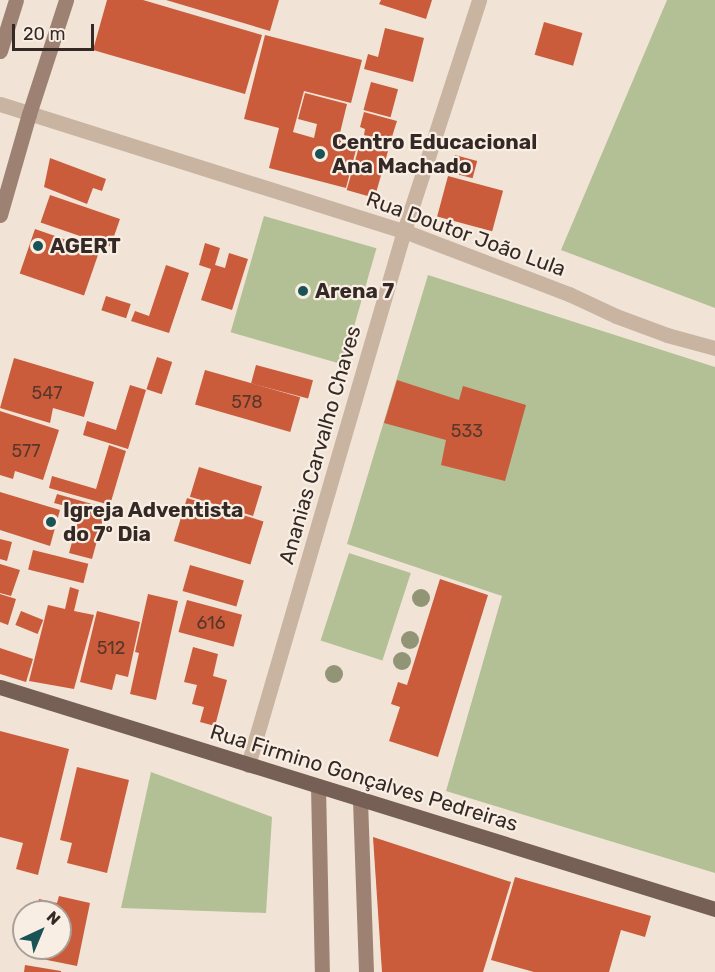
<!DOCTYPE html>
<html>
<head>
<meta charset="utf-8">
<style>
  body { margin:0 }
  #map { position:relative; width:715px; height:972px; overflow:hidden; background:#f1e4d6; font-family:Rubik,sans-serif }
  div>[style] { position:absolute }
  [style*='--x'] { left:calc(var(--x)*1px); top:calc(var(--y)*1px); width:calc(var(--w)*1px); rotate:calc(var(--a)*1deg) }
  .green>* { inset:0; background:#b3c096; transform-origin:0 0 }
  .building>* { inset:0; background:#ca5c3c; transform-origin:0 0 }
  .street>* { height:15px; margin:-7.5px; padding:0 7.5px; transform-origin:7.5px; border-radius:7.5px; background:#c9b4a2 }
  .secondary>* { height:15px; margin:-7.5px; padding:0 7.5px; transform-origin:7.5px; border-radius:7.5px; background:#9d8274 }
  .primary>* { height:15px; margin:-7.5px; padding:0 7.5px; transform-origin:7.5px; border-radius:7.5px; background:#766055 }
  .trees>* { width:18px; height:18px; margin:-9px; border-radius:50%; background:#929476 }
  .dots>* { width:16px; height:16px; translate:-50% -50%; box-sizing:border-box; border:3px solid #f9eee3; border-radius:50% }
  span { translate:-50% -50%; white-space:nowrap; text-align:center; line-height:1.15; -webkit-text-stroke:4.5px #f9eee3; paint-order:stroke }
  .number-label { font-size:18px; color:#5a362b }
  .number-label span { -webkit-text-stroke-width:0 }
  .poi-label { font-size:21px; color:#342925; font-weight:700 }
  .left { translate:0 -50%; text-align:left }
  .street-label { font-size:21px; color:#342925 }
  .north { position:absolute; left:12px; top:900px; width:60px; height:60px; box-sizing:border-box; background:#f9eee3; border:2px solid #aa9f97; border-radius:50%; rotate:44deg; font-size:16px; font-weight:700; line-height:24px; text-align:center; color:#342925 }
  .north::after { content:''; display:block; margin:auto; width:21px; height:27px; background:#1a5356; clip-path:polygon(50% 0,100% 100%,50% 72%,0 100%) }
  .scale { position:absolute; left:12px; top:24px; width:82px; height:27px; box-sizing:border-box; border:3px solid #342925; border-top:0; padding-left:8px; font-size:18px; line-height:21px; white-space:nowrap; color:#342925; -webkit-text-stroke:4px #f9eee3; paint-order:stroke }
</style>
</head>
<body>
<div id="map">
  <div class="green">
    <i style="clip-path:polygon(667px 0,715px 0,715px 308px,561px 250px)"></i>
    <i style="left:264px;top:216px;width:117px;height:121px;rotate:16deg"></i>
    <i style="clip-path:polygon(428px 275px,715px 367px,715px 873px,446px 791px,502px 596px,347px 544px)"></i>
    <i style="left:349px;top:553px;width:65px;height:92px;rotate:18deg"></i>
    <i style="clip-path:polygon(151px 772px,272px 817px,266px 913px,121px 908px)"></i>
  </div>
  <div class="building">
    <i style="clip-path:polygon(107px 0,143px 0,262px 35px,245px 94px,93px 50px)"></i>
    <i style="clip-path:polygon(166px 0,279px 0,270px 31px)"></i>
    <i style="clip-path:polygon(381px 0,432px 0,426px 19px,379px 4px)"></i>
    <i style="left:544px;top:22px;width:40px;height:34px;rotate:16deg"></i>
    <i style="clip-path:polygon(385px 28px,424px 38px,413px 82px,364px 69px,368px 54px,378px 57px)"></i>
    <i style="clip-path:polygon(265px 35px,362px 60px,351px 103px,304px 91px,293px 132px,314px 138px,317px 124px,298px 119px,305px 93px,347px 104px,339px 137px,358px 142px,346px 188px,269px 168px,279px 128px,244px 119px)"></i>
    <i style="left:371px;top:82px;width:28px;height:29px;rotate:15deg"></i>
    <i style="clip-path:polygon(364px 112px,397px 121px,390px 143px,364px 135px,365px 129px,360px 127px)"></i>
    <i style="left:361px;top:140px;width:29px;height:52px;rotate:16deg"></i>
    <i style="left:455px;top:155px;width:23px;height:18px;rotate:15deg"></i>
    <i style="clip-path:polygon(50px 158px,106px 179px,102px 191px,93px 188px,87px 204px,44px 187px)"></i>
    <i style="left:448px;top:176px;width:57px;height:42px;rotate:15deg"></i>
    <i style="left:50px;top:195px;width:74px;height:29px;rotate:19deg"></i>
    <i style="left:35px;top:229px;width:68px;height:47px;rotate:19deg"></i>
    <i style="clip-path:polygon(205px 243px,220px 248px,215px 265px,225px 268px,229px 253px,248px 259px,232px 310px,201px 300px,211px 269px,199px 265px)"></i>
    <i style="clip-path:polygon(166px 265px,189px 273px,169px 333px,131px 321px,135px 311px,149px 316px)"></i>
    <i style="left:106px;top:296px;width:26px;height:15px;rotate:18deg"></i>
    <i style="left:157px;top:357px;width:16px;height:34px;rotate:18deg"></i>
    <i style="clip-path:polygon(14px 358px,94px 382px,84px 417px,53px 408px,50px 423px,0 408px)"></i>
    <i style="left:256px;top:365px;width:59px;height:19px;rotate:15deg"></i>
    <i style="left:205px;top:370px;width:99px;height:36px;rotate:16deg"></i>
    <i style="clip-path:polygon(397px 380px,459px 400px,463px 386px,526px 405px,505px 481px,441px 465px,446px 440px,384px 423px)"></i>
    <i style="clip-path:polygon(130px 385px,146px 390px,128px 449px,83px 435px,87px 421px,116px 430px)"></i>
    <i style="clip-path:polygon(0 411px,59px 430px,43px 480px,15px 471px,13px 479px,0 475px)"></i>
    <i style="clip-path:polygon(109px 445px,126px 451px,110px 505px,49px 488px,52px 476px,96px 489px)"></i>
    <i style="left:199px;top:467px;width:66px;height:31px;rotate:17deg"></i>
    <i style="clip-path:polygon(0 492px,60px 510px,50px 546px,0 530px)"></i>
    <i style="clip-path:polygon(57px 494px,106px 508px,92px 559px,69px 553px,81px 510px,54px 503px)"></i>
    <i style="left:187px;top:498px;width:80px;height:45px;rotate:17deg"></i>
    <i style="clip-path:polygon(0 539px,12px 542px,7px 561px,0 559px)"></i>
    <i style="left:33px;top:550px;width:57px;height:20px;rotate:14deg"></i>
    <i style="clip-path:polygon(0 564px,20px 570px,11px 596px,0 593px)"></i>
    <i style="left:190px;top:565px;width:56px;height:27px;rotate:16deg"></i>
    <i style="clip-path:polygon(440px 579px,488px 595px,438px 757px,389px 741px,400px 707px,391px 704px,398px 682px,407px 685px)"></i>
    <i style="clip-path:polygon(70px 587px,79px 590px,74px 611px,94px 615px,74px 689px,29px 681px,48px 605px,65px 609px)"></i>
    <i style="clip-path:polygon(0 594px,16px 599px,8px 625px,0 622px)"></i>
    <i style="clip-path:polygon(148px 594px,178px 601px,156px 700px,130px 694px,139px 653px,135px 652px)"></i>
    <i style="left:187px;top:600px;width:57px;height:33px;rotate:15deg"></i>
    <i style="left:21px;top:611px;width:24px;height:15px;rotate:22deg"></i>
    <i style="clip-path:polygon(97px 611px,140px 622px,128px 677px,116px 674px,112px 690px,80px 682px)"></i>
    <i style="clip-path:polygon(193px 647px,218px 654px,213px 676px,227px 680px,215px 726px,200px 722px,204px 707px,192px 704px,197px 685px,184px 682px)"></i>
    <i style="clip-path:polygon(0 648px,33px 659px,26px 682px,0 674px)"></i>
    <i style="clip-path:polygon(0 731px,69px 749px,38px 875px,16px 869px,23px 843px,0 837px)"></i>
    <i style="clip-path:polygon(77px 767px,129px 780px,107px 873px,67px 863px,72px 843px,60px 840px)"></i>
    <i style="clip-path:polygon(373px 837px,511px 882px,483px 972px,382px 972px)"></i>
    <i style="clip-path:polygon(515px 877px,651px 916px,645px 937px,621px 930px,609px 972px,534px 972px,491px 960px)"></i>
    <i style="clip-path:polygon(59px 896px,90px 903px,77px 966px,27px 956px,29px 948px,60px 948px,60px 912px,36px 912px,39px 899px,57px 903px)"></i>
    <i style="clip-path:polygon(25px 965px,61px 971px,61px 972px,24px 972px)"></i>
  </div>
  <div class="street">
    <i style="--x:0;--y:104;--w:423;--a:17.5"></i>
    <i style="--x:404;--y:231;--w:177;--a:20.9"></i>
    <i style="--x:569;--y:294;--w:52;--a:25.1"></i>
    <i style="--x:616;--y:316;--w:54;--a:20.4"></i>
    <i style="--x:667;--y:335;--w:50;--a:15.2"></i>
    <i style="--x:248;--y:765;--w:556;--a:-73.72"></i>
    <i style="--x:404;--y:231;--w:243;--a:-72"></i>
  </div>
  <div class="secondary">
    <i style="--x:0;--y:51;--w:53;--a:-72.6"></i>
    <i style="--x:0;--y:215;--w:105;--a:-74"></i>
    <i style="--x:29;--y:114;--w:120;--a:-72"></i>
    <i style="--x:318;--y:786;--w:186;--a:88.8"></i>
    <i style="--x:360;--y:800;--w:172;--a:88"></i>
  </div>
  <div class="primary">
    <i style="--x:0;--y:687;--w:749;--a:17.25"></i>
  </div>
  <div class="trees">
    <i style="left:421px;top:598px"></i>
    <i style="left:410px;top:640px"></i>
    <i style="left:402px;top:661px"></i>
    <i style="left:334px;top:674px"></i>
  </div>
  <div class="dots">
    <i style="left:320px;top:154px;background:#1a5356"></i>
    <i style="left:38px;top:246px;background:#1a5356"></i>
    <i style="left:303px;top:291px;background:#1a5356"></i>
    <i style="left:51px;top:522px;background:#1a5356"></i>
  </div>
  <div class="number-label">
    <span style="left:47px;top:393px">547</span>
    <span style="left:247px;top:402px">578</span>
    <span style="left:467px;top:431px">533</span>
    <span style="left:26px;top:451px">577</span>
    <span style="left:211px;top:623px">616</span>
    <span style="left:111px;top:648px">512</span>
  </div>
  <div class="poi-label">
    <span class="left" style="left:332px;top:154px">Centro Educacional<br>Ana Machado</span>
    <span class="left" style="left:50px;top:246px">AGERT</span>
    <span class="left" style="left:315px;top:291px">Arena 7</span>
    <span class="left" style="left:63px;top:522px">Igreja Adventista<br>do 7º Dia</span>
  </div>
  <div class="street-label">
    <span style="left:466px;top:234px;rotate:20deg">Rua Doutor João Lula</span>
    <span style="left:320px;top:445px;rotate:-74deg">Ananias Carvalho Chaves</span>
    <span style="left:364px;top:778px;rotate:17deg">Rua Firmino Gonçalves Pedreiras</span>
  </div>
  <div class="north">N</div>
  <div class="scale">20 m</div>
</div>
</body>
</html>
